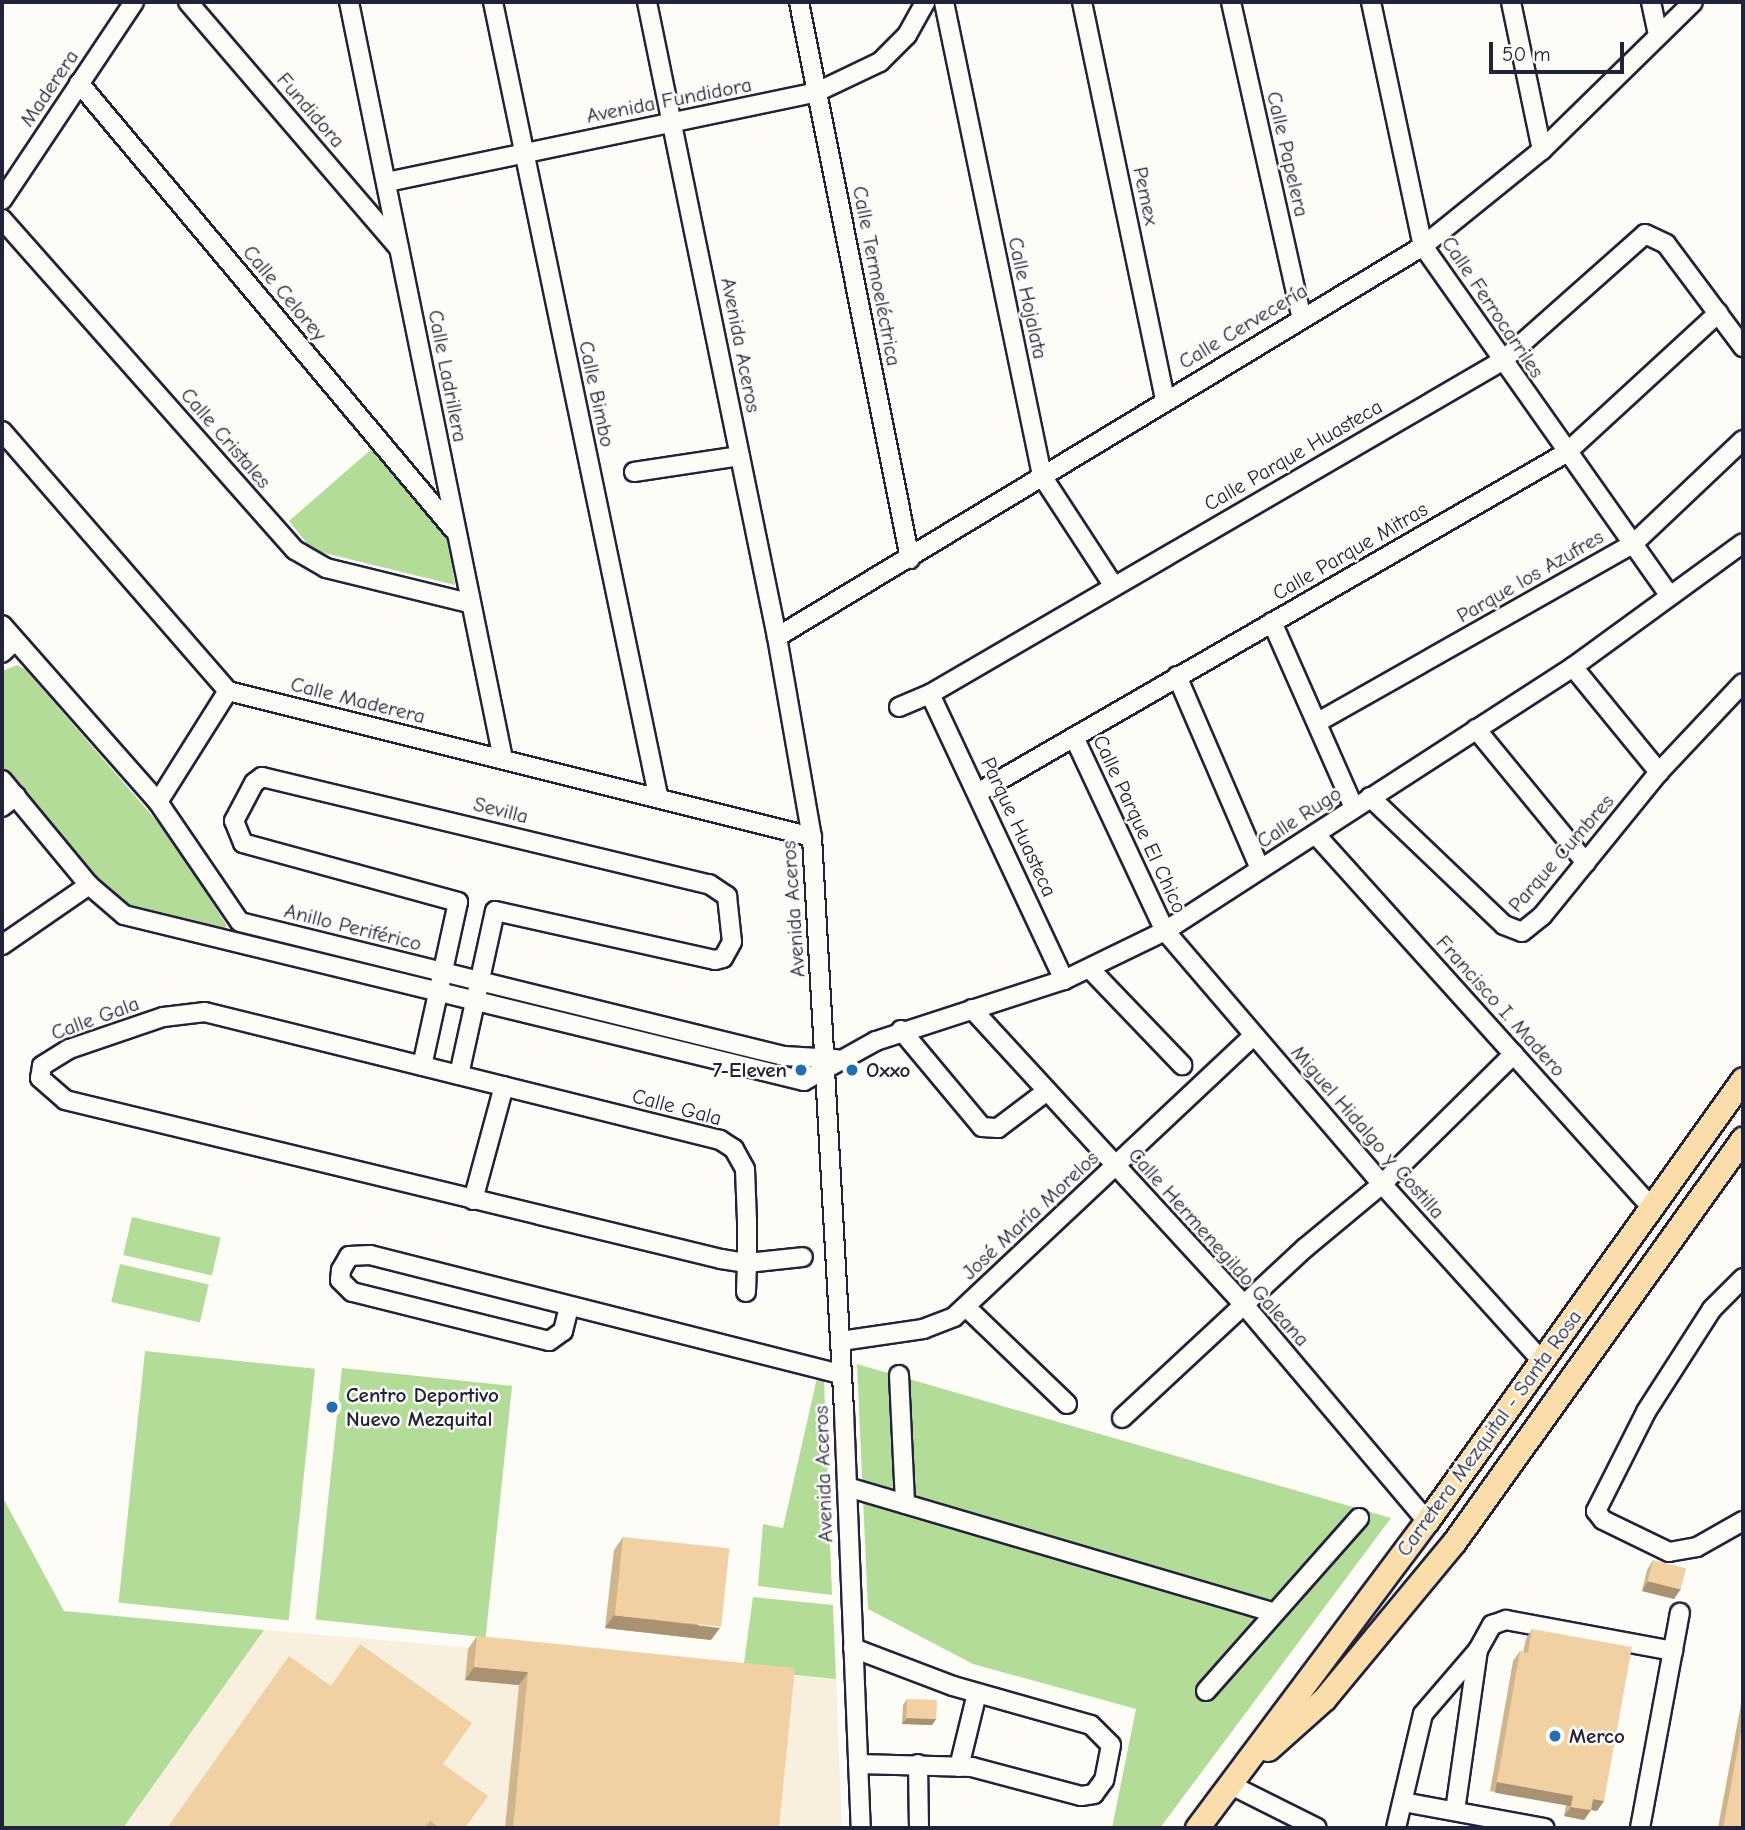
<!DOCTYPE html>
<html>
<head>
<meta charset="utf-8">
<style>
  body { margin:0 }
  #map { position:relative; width:1745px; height:1830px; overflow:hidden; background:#fdfcf7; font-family:"Comic Neue",sans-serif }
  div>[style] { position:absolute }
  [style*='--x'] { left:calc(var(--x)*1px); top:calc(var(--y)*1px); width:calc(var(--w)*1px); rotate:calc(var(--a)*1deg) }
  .built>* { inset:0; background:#f9efde }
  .green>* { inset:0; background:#b3dc99; transform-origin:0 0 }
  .roads { filter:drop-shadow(2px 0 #22223b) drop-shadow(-2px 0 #22223b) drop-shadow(0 2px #22223b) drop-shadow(0 -2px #22223b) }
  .minor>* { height:18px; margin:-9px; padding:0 9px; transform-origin:9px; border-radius:9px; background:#fdfcf7 }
  .major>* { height:23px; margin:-11.5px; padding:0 11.5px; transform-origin:11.5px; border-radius:11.5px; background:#faddab }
  .wall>* { inset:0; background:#cfb48c }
  .shaded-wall>* { inset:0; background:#a99272; transform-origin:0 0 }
  .building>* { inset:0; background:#f1d1a3; transform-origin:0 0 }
  .dots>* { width:19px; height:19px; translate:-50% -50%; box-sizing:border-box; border:4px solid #fdfcf7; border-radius:50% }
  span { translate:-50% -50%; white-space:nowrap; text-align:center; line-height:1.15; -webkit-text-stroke:5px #fdfcf7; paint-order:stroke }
  .street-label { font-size:21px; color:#22223b }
  .poi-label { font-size:21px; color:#22223b; font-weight:700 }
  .right { translate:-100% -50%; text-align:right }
  .left { translate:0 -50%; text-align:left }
  .frame { position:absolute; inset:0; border:4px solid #22223b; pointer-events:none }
  .scale { position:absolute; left:1489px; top:42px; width:135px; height:32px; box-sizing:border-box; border:4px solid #22223b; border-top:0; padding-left:9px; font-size:21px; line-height:24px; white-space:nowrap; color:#22223b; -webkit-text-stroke:5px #fdfcf7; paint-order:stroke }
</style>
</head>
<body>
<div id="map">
  <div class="built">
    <i style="clip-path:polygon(264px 1630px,836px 1679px,842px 1828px,123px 1828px)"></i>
  </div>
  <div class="green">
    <i style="clip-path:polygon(374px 447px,446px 531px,455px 585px,312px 550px,289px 521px)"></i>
    <i style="clip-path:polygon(17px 665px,25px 669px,169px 835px,226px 924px,226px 931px,115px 905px,2px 778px,2px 671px)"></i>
    <i style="left:132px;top:1217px;width:91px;height:39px;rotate:13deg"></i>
    <i style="left:120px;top:1264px;width:91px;height:39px;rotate:13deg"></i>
    <i style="left:145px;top:1351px;width:171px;height:253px;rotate:6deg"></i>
    <i style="clip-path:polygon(857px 1364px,1391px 1518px,1160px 1828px,1112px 1828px,1136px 1709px,973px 1664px,868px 1609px)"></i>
    <i style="left:342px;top:1368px;width:171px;height:253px;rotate:6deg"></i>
    <i style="clip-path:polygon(817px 1378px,824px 1379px,832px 1595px,758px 1586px,763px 1524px,783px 1528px)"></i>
    <i style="clip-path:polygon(2px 1496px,64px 1611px,264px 1630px,123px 1828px,2px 1828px)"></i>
    <i style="clip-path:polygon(753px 1597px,833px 1605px,836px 1679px,743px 1670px)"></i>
  </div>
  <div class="roads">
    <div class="minor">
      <i style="--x:188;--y:2;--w:324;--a:49.4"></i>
      <i style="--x:349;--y:2;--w:773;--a:78.5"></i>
      <i style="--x:493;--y:2;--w:810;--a:78.25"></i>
      <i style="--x:647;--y:2;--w:648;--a:78.43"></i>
      <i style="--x:777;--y:637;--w:203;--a:80.1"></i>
      <i style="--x:812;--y:837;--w:575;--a:86.81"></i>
      <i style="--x:844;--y:1411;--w:417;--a:87.7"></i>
      <i style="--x:799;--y:2;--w:568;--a:78.73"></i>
      <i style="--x:944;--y:2;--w:484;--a:78.3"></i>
      <i style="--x:1042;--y:476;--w:130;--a:56.9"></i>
      <i style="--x:1082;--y:2;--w:407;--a:78.2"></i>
      <i style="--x:1231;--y:2;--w:322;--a:77.4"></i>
      <i style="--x:1371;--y:2;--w:249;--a:78"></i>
      <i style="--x:1423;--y:246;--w:428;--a:54.8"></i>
      <i style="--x:1511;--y:2;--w:151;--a:78.2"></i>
      <i style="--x:1651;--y:2;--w:34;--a:78"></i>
      <i style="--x:79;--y:83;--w:583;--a:50.01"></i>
      <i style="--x:387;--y:182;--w:439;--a:-11.8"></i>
      <i style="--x:817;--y:92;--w:70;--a:-25.5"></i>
      <i style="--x:880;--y:62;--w:38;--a:-45"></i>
      <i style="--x:907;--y:35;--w:38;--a:-61"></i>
      <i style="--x:2;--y:200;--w:238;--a:-56.3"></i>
      <i style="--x:2;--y:219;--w:442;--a:48.5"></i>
      <i style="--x:295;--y:550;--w:36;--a:30"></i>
      <i style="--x:326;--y:568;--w:147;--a:13.8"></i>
      <i style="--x:2;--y:431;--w:344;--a:49"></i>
      <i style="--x:228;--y:691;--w:602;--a:14.04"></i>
      <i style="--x:634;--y:472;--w:107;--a:-8.6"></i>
      <i style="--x:1272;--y:622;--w:203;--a:66.2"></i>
      <i style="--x:2;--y:625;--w:236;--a:48.6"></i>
      <i style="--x:158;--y:802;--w:145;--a:55.7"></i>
      <i style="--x:240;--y:922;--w:560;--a:13.84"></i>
      <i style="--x:784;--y:1056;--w:52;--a:3.3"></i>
      <i style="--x:777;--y:637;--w:755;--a:-31.18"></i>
      <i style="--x:1423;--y:246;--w:153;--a:-38.9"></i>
      <i style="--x:1542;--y:150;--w:211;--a:-44.4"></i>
      <i style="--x:2;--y:653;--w:18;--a:-43"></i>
      <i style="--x:1573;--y:667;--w:136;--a:50.7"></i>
      <i style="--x:1177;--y:676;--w:210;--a:66.7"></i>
      <i style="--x:930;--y:694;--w:316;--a:64.9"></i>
      <i style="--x:899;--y:707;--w:34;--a:-23"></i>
      <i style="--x:930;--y:694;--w:662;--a:-30.21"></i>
      <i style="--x:1502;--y:361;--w:191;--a:-41.6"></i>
      <i style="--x:1645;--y:234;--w:23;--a:25"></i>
      <i style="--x:1666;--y:244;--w:129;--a:53.2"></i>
      <i style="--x:1318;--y:722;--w:363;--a:-29.5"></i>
      <i style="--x:1634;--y:543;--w:150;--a:-43.4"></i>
      <i style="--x:1476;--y:729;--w:173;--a:50.6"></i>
      <i style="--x:1074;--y:737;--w:214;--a:64.9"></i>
      <i style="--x:1165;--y:931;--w:333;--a:49.4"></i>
      <i style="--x:1382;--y:1184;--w:237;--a:47.9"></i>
      <i style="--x:2;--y:780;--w:136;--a:50.4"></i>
      <i style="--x:89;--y:885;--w:46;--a:40.6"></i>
      <i style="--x:124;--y:915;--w:700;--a:13.72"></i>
      <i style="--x:804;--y:1081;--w:82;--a:-29.1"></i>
      <i style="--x:876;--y:1041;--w:198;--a:-18"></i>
      <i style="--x:1064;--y:980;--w:112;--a:-25.9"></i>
      <i style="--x:1165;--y:931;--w:486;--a:-32.9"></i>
      <i style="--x:1573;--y:667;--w:210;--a:-36.1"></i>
      <i style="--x:979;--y:792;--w:678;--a:-30.01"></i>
      <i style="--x:1566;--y:453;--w:207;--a:-42.6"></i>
      <i style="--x:1370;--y:797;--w:185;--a:43.7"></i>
      <i style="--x:1504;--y:925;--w:19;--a:21"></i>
      <i style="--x:1522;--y:932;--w:26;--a:-39"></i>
      <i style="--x:1542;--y:916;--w:186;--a:-50.9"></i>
      <i style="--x:1659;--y:772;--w:122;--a:-46.7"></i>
      <i style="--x:158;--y:802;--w:131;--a:-57.8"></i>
      <i style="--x:2;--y:807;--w:18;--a:-38"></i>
      <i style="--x:1317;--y:836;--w:499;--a:48"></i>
      <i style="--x:2;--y:945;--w:106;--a:-34.6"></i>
      <i style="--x:1091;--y:970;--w:132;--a:46.2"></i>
      <i style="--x:972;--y:1009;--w:405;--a:47.4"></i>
      <i style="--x:1246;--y:1307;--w:280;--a:49.8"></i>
      <i style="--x:901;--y:1030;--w:126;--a:50.1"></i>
      <i style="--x:982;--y:1127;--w:16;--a:4"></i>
      <i style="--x:998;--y:1128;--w:61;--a:-37.1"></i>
      <i style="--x:422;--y:1066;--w:168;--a:-77.6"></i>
      <i style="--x:458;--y:902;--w:223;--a:-164.7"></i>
      <i style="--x:243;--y:843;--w:24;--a:-112"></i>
      <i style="--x:234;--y:821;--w:43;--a:-62.2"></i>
      <i style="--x:254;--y:783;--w:10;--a:-37"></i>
      <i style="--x:262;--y:777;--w:460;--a:13.5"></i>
      <i style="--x:709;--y:884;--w:22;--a:34"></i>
      <i style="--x:727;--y:896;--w:46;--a:83.8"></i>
      <i style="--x:732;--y:942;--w:18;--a:119"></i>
      <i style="--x:723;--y:958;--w:8;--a:166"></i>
      <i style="--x:715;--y:960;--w:225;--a:-167.4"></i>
      <i style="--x:495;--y:911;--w:168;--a:102.4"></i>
      <i style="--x:473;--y:1200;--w:118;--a:-74.8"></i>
      <i style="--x:1743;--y:1278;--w:44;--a:135"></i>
      <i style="--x:1712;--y:1309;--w:122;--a:122.7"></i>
      <i style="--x:1646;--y:1412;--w:111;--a:116.8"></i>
      <i style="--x:1596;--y:1511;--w:11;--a:52"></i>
      <i style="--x:1603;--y:1520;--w:73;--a:25.9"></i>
      <i style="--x:1669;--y:1552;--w:28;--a:-10"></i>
      <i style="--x:1697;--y:1547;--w:53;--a:-29.5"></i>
      <i style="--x:746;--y:1292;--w:29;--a:-88"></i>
      <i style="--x:747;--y:1263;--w:42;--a:-90"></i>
      <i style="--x:747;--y:1221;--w:52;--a:-92.2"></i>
      <i style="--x:745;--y:1169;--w:23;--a:-119"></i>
      <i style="--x:734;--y:1149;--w:17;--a:-147"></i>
      <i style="--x:720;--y:1140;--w:531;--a:-166.04"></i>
      <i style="--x:205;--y:1012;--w:42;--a:173.2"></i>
      <i style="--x:163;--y:1017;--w:99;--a:161.2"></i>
      <i style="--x:69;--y:1049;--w:32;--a:148"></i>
      <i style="--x:42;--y:1066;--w:12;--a:99"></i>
      <i style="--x:40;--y:1078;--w:33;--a:41"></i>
      <i style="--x:65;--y:1100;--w:675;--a:13.62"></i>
      <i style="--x:721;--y:1259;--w:26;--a:9"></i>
      <i style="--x:747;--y:1263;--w:56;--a:-6.1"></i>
      <i style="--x:569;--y:1307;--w:25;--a:104"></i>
      <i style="--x:563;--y:1331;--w:17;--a:144"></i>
      <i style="--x:549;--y:1341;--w:203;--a:-166"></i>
      <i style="--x:352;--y:1292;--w:17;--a:-135"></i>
      <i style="--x:340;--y:1280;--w:10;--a:-84"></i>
      <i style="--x:341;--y:1270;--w:16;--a:-60"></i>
      <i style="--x:349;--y:1256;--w:21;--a:-3"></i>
      <i style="--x:370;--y:1255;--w:487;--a:14.2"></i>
      <i style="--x:966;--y:1307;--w:140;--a:43.8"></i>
      <i style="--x:841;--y:1341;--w:83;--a:-8.3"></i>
      <i style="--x:923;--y:1329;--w:33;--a:-21"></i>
      <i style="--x:954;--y:1317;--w:410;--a:-43.2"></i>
      <i style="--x:899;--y:1375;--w:129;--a:87.3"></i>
      <i style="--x:1122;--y:1418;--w:250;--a:-42.9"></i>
      <i style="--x:1305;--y:1248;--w:100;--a:-39.7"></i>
      <i style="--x:1382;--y:1184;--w:185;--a:-44.6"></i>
      <i style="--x:847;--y:1487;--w:445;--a:16.4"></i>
      <i style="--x:853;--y:1648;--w:107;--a:20.8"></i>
      <i style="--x:953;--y:1686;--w:143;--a:15.8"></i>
      <i style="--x:1091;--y:1725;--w:28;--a:45"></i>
      <i style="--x:1111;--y:1745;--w:36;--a:101"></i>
      <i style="--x:1104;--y:1780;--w:17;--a:126"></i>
      <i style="--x:1094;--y:1794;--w:13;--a:171"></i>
      <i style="--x:1081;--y:1796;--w:113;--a:-165.1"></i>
      <i style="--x:972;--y:1767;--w:114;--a:-178.5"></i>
      <i style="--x:1206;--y:1691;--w:231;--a:-48.5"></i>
      <i style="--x:918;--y:1764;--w:64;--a:89.1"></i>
      <i style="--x:959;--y:1767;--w:76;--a:-76.3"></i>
      <i style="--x:1229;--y:1784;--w:98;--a:26.6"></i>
      <i style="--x:1403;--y:1802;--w:144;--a:10.4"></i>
      <i style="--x:1455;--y:1811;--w:163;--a:-81.9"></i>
      <i style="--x:1396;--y:1828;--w:117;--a:-76.7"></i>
      <i style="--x:1423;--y:1714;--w:84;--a:-49.3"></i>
      <i style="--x:1478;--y:1650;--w:29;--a:-61"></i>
      <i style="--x:1492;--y:1625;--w:15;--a:-20"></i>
      <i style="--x:1506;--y:1620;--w:170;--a:10.5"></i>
      <i style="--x:1640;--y:1828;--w:219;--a:-79.5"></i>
    </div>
    <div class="major">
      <i style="--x:1268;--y:1749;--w:75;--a:-41.8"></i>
      <i style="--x:1324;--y:1699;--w:204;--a:-50.4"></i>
      <i style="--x:1454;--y:1542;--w:496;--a:-54.4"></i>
      <i style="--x:1197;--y:1828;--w:384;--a:-53.2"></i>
      <i style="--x:1427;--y:1521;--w:543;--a:-54.44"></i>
    </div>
  </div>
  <div class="wall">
    <i style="clip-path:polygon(623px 1537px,711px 1640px,605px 1628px,614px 1550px)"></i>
    <i style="clip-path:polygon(1653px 1560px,1674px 1599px,1642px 1591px,1647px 1570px)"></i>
    <i style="clip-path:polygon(1532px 1629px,1604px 1801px,1597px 1811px,1591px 1810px,1584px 1820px,1564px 1816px,1566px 1805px,1490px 1791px,1513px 1661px,1520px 1651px,1523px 1652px,1526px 1639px)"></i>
    <i style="clip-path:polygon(477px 1636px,779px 1828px,505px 1828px,519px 1685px,465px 1680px,468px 1649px)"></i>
    <i style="clip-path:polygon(331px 1686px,443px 1764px,465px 1828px,167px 1828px)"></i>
    <i style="clip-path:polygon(1743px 1693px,1743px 1828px,1718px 1828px)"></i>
    <i style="clip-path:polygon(907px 1699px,936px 1719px,932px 1725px,902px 1724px,903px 1705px)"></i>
  </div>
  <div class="shaded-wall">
    <i style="clip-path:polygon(1648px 1581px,1681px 1589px,1674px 1599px,1642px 1591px)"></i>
    <i style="clip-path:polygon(614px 1615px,720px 1628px,711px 1640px,605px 1628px)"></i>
    <i style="clip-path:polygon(474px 1667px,528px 1672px,519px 1685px,465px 1680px)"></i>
    <i style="clip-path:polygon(907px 1718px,936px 1719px,932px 1725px,902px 1724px)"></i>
    <i style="left:1497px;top:1782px;width:77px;height:11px;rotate:10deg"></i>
    <i style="clip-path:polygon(1593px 1799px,1604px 1801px,1597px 1811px,1586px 1809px)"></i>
    <i style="clip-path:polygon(1571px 1807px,1591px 1810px,1584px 1820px,1564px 1816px)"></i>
  </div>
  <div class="building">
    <i style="left:623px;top:1537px;width:107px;height:79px;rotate:6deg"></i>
    <i style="left:1653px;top:1560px;width:34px;height:22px;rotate:14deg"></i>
    <i style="clip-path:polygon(1532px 1629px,1632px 1647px,1604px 1801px,1593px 1799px,1591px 1810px,1571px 1807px,1573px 1796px,1497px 1782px,1520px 1651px,1528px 1653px)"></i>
    <i style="clip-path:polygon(477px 1636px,795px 1668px,779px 1828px,513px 1828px,528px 1672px,474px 1667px)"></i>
    <i style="clip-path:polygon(360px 1644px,472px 1723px,443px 1764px,488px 1796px,465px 1828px,440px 1828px,430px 1821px,424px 1828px,167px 1828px,289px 1656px,331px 1686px)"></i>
    <i style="left:907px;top:1699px;width:30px;height:19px;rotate:2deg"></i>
    <i style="clip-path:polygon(1743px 1720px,1743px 1828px,1723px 1828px)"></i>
  </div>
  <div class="dots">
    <i style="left:801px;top:1070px;background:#1f6fb2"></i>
    <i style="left:852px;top:1070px;background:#1f6fb2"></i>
    <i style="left:332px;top:1407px;background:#1f6fb2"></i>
    <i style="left:1555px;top:1736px;background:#1f6fb2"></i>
  </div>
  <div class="street-label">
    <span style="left:49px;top:88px;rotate:-56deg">Maderera</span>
    <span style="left:669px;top:100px;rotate:-11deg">Avenida Fundidora</span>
    <span style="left:311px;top:110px;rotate:49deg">Fundidora</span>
    <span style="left:1288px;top:154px;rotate:77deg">Calle Papelera</span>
    <span style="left:1146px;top:196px;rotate:78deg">Pemex</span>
    <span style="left:877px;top:276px;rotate:79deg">Calle Termoeléctrica</span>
    <span style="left:285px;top:293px;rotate:50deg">Calle Celorey</span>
    <span style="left:1028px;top:298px;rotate:78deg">Calle Hojalata</span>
    <span style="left:1493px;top:307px;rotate:56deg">Calle Ferrocarriles</span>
    <span style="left:1243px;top:326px;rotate:-31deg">Calle Cervecería</span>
    <span style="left:741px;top:345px;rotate:79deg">Avenida Aceros</span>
    <span style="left:448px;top:376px;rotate:79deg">Calle Ladrillera</span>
    <span style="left:597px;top:394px;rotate:78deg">Calle Bimbo</span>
    <span style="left:226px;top:438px;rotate:49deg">Calle Cristales</span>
    <span style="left:1293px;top:455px;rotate:-30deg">Calle Parque Huasteca</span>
    <span style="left:1350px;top:551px;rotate:-30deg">Calle Parque Mitras</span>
    <span style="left:1530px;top:576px;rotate:-30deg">Parque los Azufres</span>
    <span style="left:358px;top:700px;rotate:14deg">Calle Maderera</span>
    <span style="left:501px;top:810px;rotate:14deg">Sevilla</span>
    <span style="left:1299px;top:817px;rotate:-33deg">Calle Rugo</span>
    <span style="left:1140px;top:824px;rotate:65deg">Calle Parque El Chico</span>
    <span style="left:1019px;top:827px;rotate:65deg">Parque Huasteca</span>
    <span style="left:1561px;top:853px;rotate:-49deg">Parque Cumbres</span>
    <span style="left:793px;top:909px;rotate:-94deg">Avenida Aceros</span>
    <span style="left:353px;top:927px;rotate:14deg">Anillo Periférico</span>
    <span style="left:1501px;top:1006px;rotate:48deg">Francisco I. Madero</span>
    <span style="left:95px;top:1018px;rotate:-20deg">Calle Gala</span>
    <span style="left:677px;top:1107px;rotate:15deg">Calle Gala</span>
    <span style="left:1368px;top:1132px;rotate:49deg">Miguel Hidalgo y Costilla</span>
    <span style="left:1030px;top:1215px;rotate:-43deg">José María Morelos</span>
    <span style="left:1219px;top:1247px;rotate:48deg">Calle Hermenegildo Galeana</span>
    <span style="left:1489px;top:1433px;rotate:-54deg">Carretera Mezquital - Santa Rosa</span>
    <span style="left:823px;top:1474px;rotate:-92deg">Avenida Aceros</span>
  </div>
  <div class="poi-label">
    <span class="right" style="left:787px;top:1070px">7-Eleven</span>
    <span class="left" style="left:866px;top:1070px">Oxxo</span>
    <span class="left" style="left:346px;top:1407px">Centro Deportivo<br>Nuevo Mezquital</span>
    <span class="left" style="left:1569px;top:1736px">Merco</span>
  </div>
  <div class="frame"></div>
  <div class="scale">50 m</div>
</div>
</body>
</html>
